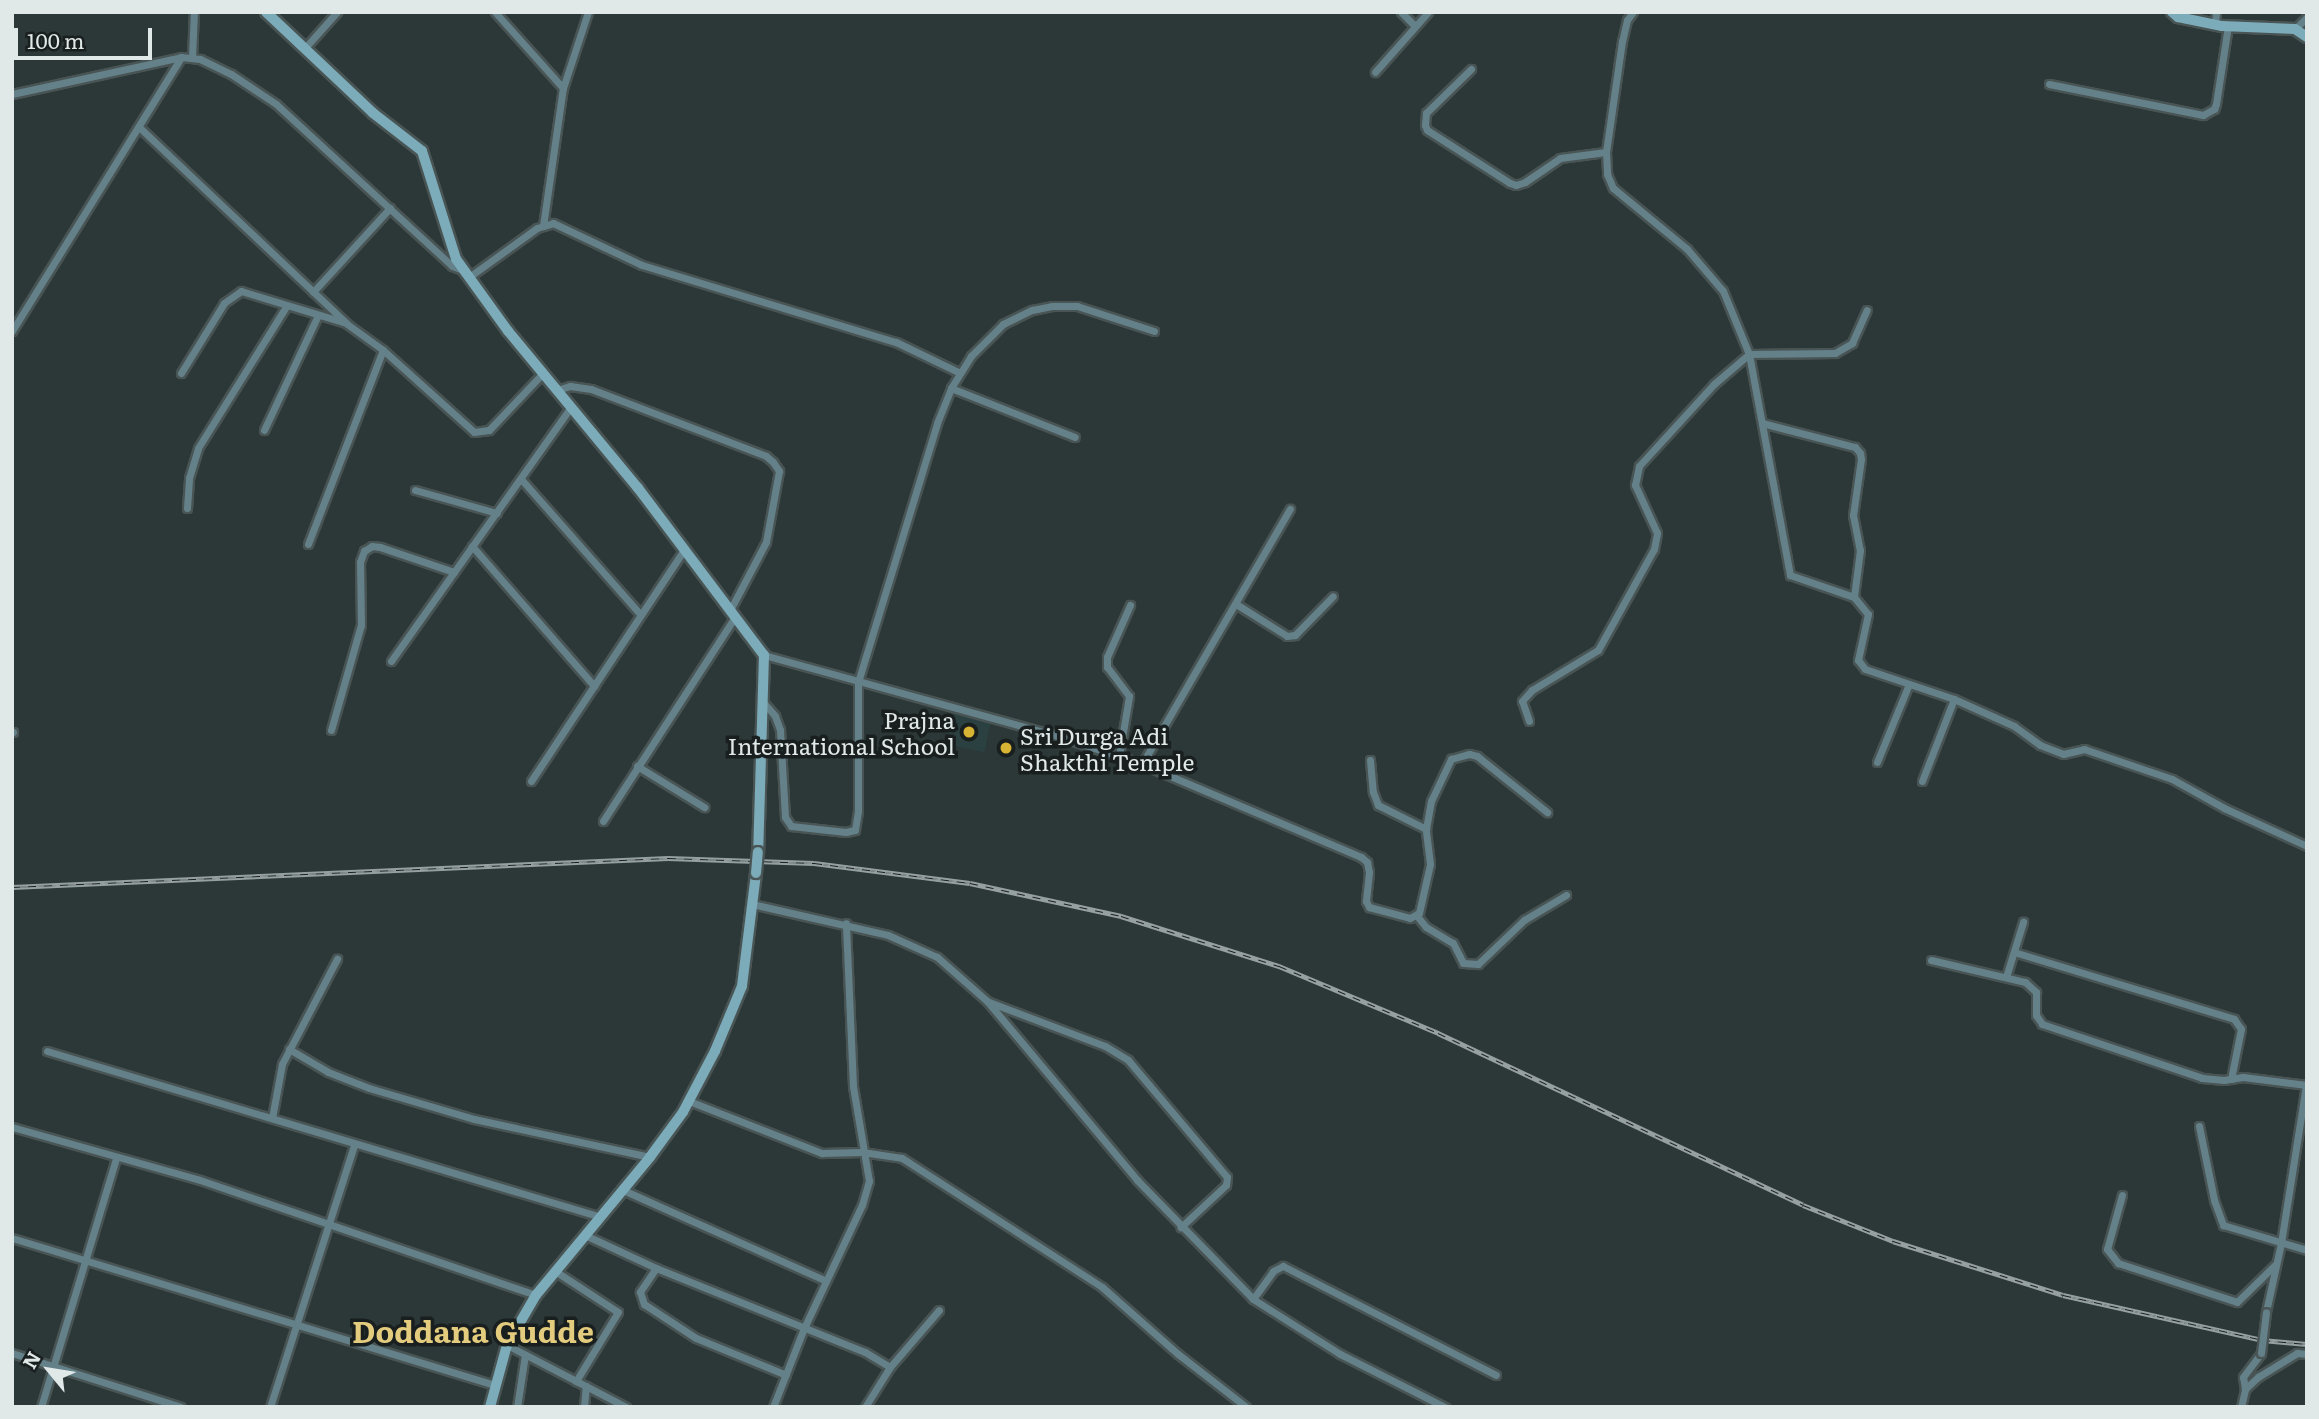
<!DOCTYPE html>
<html>
<head>
<meta charset="utf-8">
<style>
  body { margin:0 }
  #map { position:relative; width:2319px; height:1419px; overflow:hidden; background:#2c3838; font-family:Literata,serif }
  div>[style] { position:absolute }
  [style*='--x'] { left:calc(var(--x)*1px); top:calc(var(--y)*1px); width:calc(var(--w)*1px); rotate:calc(var(--a)*1deg) }
  .built>* { inset:0; background:#2b4141; transform-origin:0 0 }
  .roads { filter:drop-shadow(2px 0 #495454) drop-shadow(-2px 0 #495454) drop-shadow(0 2px #495454) drop-shadow(0 -2px #495454) }
  .street>* { height:7px; margin:-3.5px; padding:0 3.5px; transform-origin:3.5px; border-radius:3.5px; background:#64818a }
  .secondary>* { height:10px; margin:-5px; padding:0 5px; transform-origin:5px; border-radius:5px; background:#7cacb9 }
  .rail>* { height:5px; margin-top:-2.5px; transform-origin:0; background:repeating-linear-gradient(90deg,#191e1e 0 8px,#96a0a0 0 16px); box-sizing:border-box; border-block:2px solid #96a0a0 }
  .bridges { filter:drop-shadow(2px 0 #495454) drop-shadow(-2px 0 #495454) drop-shadow(0 2px #495454) drop-shadow(0 -2px #495454) }
  .street-bridge>* { height:7px; margin:-3.5px; padding:0 3.5px; transform-origin:3.5px; border-radius:3.5px; background:#64818a }
  .secondary-bridge>* { height:10px; margin:-5px; padding:0 5px; transform-origin:5px; border-radius:5px; background:#7cacb9 }
  .dots>* { width:19px; height:19px; translate:-50% -50%; box-sizing:border-box; border:4px solid #191e1e; border-radius:50% }
  span { translate:-50% -50%; white-space:nowrap; text-align:center; line-height:1.15; -webkit-text-stroke:7px #191e1e; paint-order:stroke }
  .poi-label { font-size:23px; color:#e0e8e8 }
  .right { translate:-100% -50%; text-align:right }
  .left { translate:0 -50%; text-align:left }
  .district-label { font-size:30px; color:#e4cc7f; font-weight:700 }
  .frame { position:absolute; inset:0; border:14px solid #e0e8e8; pointer-events:none }
  .north { position:absolute; left:14px; top:1335px; width:70px; height:70px; -webkit-text-stroke:5px #191e1e; paint-order:stroke; rotate:300deg; font-size:19px; font-weight:700; line-height:28px; text-align:center; color:#e0e8e8 }
  .north::after { content:''; display:block; margin:auto; width:24px; height:32px; background:#e0e8e8; clip-path:polygon(50% 0,100% 100%,50% 72%,0 100%) }
  .scale { position:absolute; left:14px; top:28px; width:138px; height:32px; box-sizing:border-box; border:4px solid #e0e8e8; border-top:0; padding-left:9px; font-size:21px; line-height:24px; white-space:nowrap; color:#e0e8e8; -webkit-text-stroke:5px #191e1e; paint-order:stroke }
</style>
</head>
<body>
<div id="map">
  <div class="built">
    <i style="left:954px;top:712px;width:38px;height:33px;rotate:12deg"></i>
  </div>
  <div class="roads">
    <div class="street">
      <i style="--x:495;--y:12;--w:102;--a:48.2"></i>
      <i style="--x:1401;--y:12;--w:18;--a:45"></i>
      <i style="--x:1633;--y:12;--w:10;--a:127"></i>
      <i style="--x:1627;--y:20;--w:22;--a:103"></i>
      <i style="--x:1622;--y:41;--w:112;--a:98.2"></i>
      <i style="--x:1606;--y:152;--w:22;--a:87"></i>
      <i style="--x:1607;--y:174;--w:15;--a:67"></i>
      <i style="--x:1613;--y:188;--w:96;--a:39.5"></i>
      <i style="--x:1687;--y:249;--w:55;--a:49.4"></i>
      <i style="--x:1723;--y:291;--w:68;--a:67.6"></i>
      <i style="--x:1749;--y:354;--w:225;--a:79.5"></i>
      <i style="--x:1790;--y:575;--w:68;--a:19"></i>
      <i style="--x:1854;--y:597;--w:22;--a:51"></i>
      <i style="--x:1868;--y:614;--w:47;--a:102.3"></i>
      <i style="--x:1858;--y:660;--w:11;--a:52"></i>
      <i style="--x:1865;--y:669;--w:94;--a:18.6"></i>
      <i style="--x:1954;--y:699;--w:66;--a:24.2"></i>
      <i style="--x:2014;--y:726;--w:32;--a:36"></i>
      <i style="--x:2040;--y:745;--w:25;--a:21"></i>
      <i style="--x:2063;--y:754;--w:22;--a:-13"></i>
      <i style="--x:2084;--y:749;--w:93;--a:18.8"></i>
      <i style="--x:2172;--y:779;--w:60;--a:29.1"></i>
      <i style="--x:2224;--y:808;--w:91;--a:24.6"></i>
      <i style="--x:2215;--y:24;--w:12;--a:-85"></i>
      <i style="--x:2295;--y:29;--w:17;--a:-45"></i>
      <i style="--x:304;--y:49;--w:50;--a:-48.3"></i>
      <i style="--x:192;--y:57;--w:45;--a:-87.5"></i>
      <i style="--x:1471;--y:69;--w:63;--a:135.6"></i>
      <i style="--x:1426;--y:113;--w:12;--a:95"></i>
      <i style="--x:1425;--y:125;--w:5;--a:68"></i>
      <i style="--x:1427;--y:130;--w:98;--a:32.6"></i>
      <i style="--x:1510;--y:183;--w:6;--a:18"></i>
      <i style="--x:1516;--y:185;--w:9;--a:-18"></i>
      <i style="--x:1525;--y:182;--w:42;--a:-34.4"></i>
      <i style="--x:1560;--y:158;--w:46;--a:-7.4"></i>
      <i style="--x:1375;--y:72;--w:80;--a:-48.5"></i>
      <i style="--x:2049;--y:84;--w:157;--a:11.4"></i>
      <i style="--x:2203;--y:115;--w:13;--a:-29"></i>
      <i style="--x:2214;--y:109;--w:5;--a:-68"></i>
      <i style="--x:2216;--y:104;--w:79;--a:-81.3"></i>
      <i style="--x:12;--y:94;--w:173;--a:-12.3"></i>
      <i style="--x:181;--y:57;--w:19;--a:6"></i>
      <i style="--x:200;--y:59;--w:34;--a:26"></i>
      <i style="--x:231;--y:74;--w:54;--a:33.7"></i>
      <i style="--x:276;--y:104;--w:239;--a:42.6"></i>
      <i style="--x:452;--y:266;--w:12;--a:20"></i>
      <i style="--x:139;--y:127;--w:286;--a:43.4"></i>
      <i style="--x:347;--y:324;--w:44;--a:35.8"></i>
      <i style="--x:383;--y:350;--w:122;--a:42"></i>
      <i style="--x:474;--y:432;--w:15;--a:-8"></i>
      <i style="--x:489;--y:430;--w:79;--a:-46.5"></i>
      <i style="--x:543;--y:226;--w:139;--a:-81.8"></i>
      <i style="--x:563;--y:88;--w:80;--a:-71.8"></i>
      <i style="--x:469;--y:277;--w:84;--a:-35.8"></i>
      <i style="--x:537;--y:228;--w:17;--a:-17"></i>
      <i style="--x:553;--y:223;--w:98;--a:25.3"></i>
      <i style="--x:642;--y:265;--w:265;--a:16.9"></i>
      <i style="--x:896;--y:342;--w:71;--a:25.8"></i>
      <i style="--x:313;--y:292;--w:114;--a:-47.5"></i>
      <i style="--x:12;--y:331;--w:322;--a:-58.3"></i>
      <i style="--x:181;--y:373;--w:82;--a:-58.4"></i>
      <i style="--x:224;--y:303;--w:21;--a:-35"></i>
      <i style="--x:241;--y:291;--w:107;--a:16.9"></i>
      <i style="--x:951;--y:388;--w:133;--a:21.6"></i>
      <i style="--x:557;--y:390;--w:14;--a:-17"></i>
      <i style="--x:570;--y:386;--w:21;--a:8"></i>
      <i style="--x:591;--y:389;--w:187;--a:20.9"></i>
      <i style="--x:766;--y:456;--w:9;--a:41"></i>
      <i style="--x:773;--y:462;--w:11;--a:56"></i>
      <i style="--x:779;--y:471;--w:72;--a:100.4"></i>
      <i style="--x:766;--y:542;--w:77;--a:117.9"></i>
      <i style="--x:1762;--y:423;--w:96;--a:14.5"></i>
      <i style="--x:1855;--y:447;--w:8;--a:50"></i>
      <i style="--x:1860;--y:453;--w:6;--a:81"></i>
      <i style="--x:1861;--y:459;--w:57;--a:98.1"></i>
      <i style="--x:1853;--y:515;--w:36;--a:79"></i>
      <i style="--x:1860;--y:550;--w:47;--a:97.3"></i>
      <i style="--x:264;--y:430;--w:127;--a:-64.8"></i>
      <i style="--x:521;--y:479;--w:180;--a:48.6"></i>
      <i style="--x:415;--y:490;--w:85;--a:15.7"></i>
      <i style="--x:187;--y:508;--w:30;--a:-86"></i>
      <i style="--x:189;--y:478;--w:31;--a:-73"></i>
      <i style="--x:198;--y:448;--w:168;--a:-58.1"></i>
      <i style="--x:308;--y:544;--w:208;--a:-68.9"></i>
      <i style="--x:472;--y:546;--w:186;--a:48.9"></i>
      <i style="--x:1236;--y:604;--w:60;--a:32.1"></i>
      <i style="--x:1287;--y:636;--w:8;--a:-7"></i>
      <i style="--x:1295;--y:635;--w:54;--a:-45.7"></i>
      <i style="--x:764;--y:655;--w:308;--a:15.4"></i>
      <i style="--x:1061;--y:737;--w:85;--a:18.4"></i>
      <i style="--x:1142;--y:764;--w:238;--a:23"></i>
      <i style="--x:1361;--y:857;--w:8;--a:40"></i>
      <i style="--x:1367;--y:862;--w:10;--a:79"></i>
      <i style="--x:1369;--y:872;--w:29;--a:96"></i>
      <i style="--x:1366;--y:901;--w:7;--a:63"></i>
      <i style="--x:1369;--y:907;--w:42;--a:15"></i>
      <i style="--x:1410;--y:918;--w:10;--a:-29"></i>
      <i style="--x:1419;--y:913;--w:50;--a:-77.3"></i>
      <i style="--x:1430;--y:864;--w:35;--a:-97"></i>
      <i style="--x:1426;--y:829;--w:28;--a:-80"></i>
      <i style="--x:1431;--y:801;--w:47;--a:-64.5"></i>
      <i style="--x:1451;--y:759;--w:19;--a:-16"></i>
      <i style="--x:1469;--y:754;--w:8;--a:14"></i>
      <i style="--x:1477;--y:756;--w:90;--a:38.7"></i>
      <i style="--x:391;--y:661;--w:311;--a:-54.7"></i>
      <i style="--x:763;--y:702;--w:18;--a:49"></i>
      <i style="--x:775;--y:716;--w:15;--a:70"></i>
      <i style="--x:780;--y:730;--w:87;--a:86.7"></i>
      <i style="--x:785;--y:817;--w:11;--a:56"></i>
      <i style="--x:791;--y:826;--w:55;--a:6.2"></i>
      <i style="--x:846;--y:832;--w:9;--a:-13"></i>
      <i style="--x:855;--y:830;--w:19;--a:-81"></i>
      <i style="--x:858;--y:811;--w:129;--a:-90"></i>
      <i style="--x:858;--y:682;--w:271;--a:-73"></i>
      <i style="--x:937;--y:423;--w:38;--a:-68"></i>
      <i style="--x:951;--y:388;--w:38;--a:-58"></i>
      <i style="--x:971;--y:356;--w:45;--a:-45"></i>
      <i style="--x:1003;--y:324;--w:32;--a:-26"></i>
      <i style="--x:1032;--y:310;--w:20;--a:-11"></i>
      <i style="--x:1052;--y:306;--w:25;--a:0"></i>
      <i style="--x:1077;--y:306;--w:81;--a:18"></i>
      <i style="--x:1529;--y:721;--w:21;--a:-109"></i>
      <i style="--x:1522;--y:701;--w:15;--a:-48"></i>
      <i style="--x:1532;--y:690;--w:77;--a:-31.2"></i>
      <i style="--x:1598;--y:650;--w:115;--a:-61"></i>
      <i style="--x:1654;--y:549;--w:16;--a:-79"></i>
      <i style="--x:1657;--y:533;--w:53;--a:-114.6"></i>
      <i style="--x:1635;--y:485;--w:19;--a:-78"></i>
      <i style="--x:1639;--y:466;--w:111;--a:-47.6"></i>
      <i style="--x:1714;--y:384;--w:46;--a:-40.6"></i>
      <i style="--x:1749;--y:354;--w:86;--a:-0.7"></i>
      <i style="--x:1835;--y:353;--w:20;--a:-30"></i>
      <i style="--x:1852;--y:343;--w:36;--a:-66"></i>
      <i style="--x:331;--y:730;--w:109;--a:-74.1"></i>
      <i style="--x:361;--y:625;--w:63;--a:-90.9"></i>
      <i style="--x:360;--y:562;--w:12;--a:-70"></i>
      <i style="--x:364;--y:551;--w:9;--a:-32"></i>
      <i style="--x:372;--y:546;--w:8;--a:7"></i>
      <i style="--x:380;--y:547;--w:78;--a:18.7"></i>
      <i style="--x:12;--y:732;--w:1;--a:0"></i>
      <i style="--x:1119;--y:756;--w:61;--a:-80.5"></i>
      <i style="--x:1129;--y:696;--w:36;--a:-127"></i>
      <i style="--x:1107;--y:667;--w:10;--a:-90"></i>
      <i style="--x:1107;--y:657;--w:57;--a:-66.1"></i>
      <i style="--x:1370;--y:760;--w:32;--a:85"></i>
      <i style="--x:1373;--y:792;--w:14;--a:69"></i>
      <i style="--x:1378;--y:805;--w:54;--a:26.6"></i>
      <i style="--x:1877;--y:762;--w:84;--a:-67.7"></i>
      <i style="--x:1142;--y:764;--w:295;--a:-59.9"></i>
      <i style="--x:637;--y:766;--w:79;--a:31.5"></i>
      <i style="--x:531;--y:781;--w:277;--a:-56.5"></i>
      <i style="--x:1922;--y:781;--w:88;--a:-68.7"></i>
      <i style="--x:603;--y:821;--w:243;--a:-57.1"></i>
      <i style="--x:752;--y:904;--w:139;--a:12.8"></i>
      <i style="--x:888;--y:935;--w:54;--a:24.2"></i>
      <i style="--x:937;--y:957;--w:67;--a:41.3"></i>
      <i style="--x:987;--y:1001;--w:234;--a:50"></i>
      <i style="--x:1137;--y:1180;--w:166;--a:45.7"></i>
      <i style="--x:1253;--y:1299;--w:103;--a:32.3"></i>
      <i style="--x:1340;--y:1354;--w:118;--a:26.8"></i>
      <i style="--x:1417;--y:916;--w:14;--a:51"></i>
      <i style="--x:1426;--y:927;--w:31;--a:31"></i>
      <i style="--x:1453;--y:943;--w:22;--a:63"></i>
      <i style="--x:1463;--y:963;--w:15;--a:4"></i>
      <i style="--x:1478;--y:964;--w:64;--a:-43.7"></i>
      <i style="--x:1524;--y:920;--w:49;--a:-30.8"></i>
      <i style="--x:2014;--y:952;--w:230;--a:16.9"></i>
      <i style="--x:2234;--y:1019;--w:12;--a:55"></i>
      <i style="--x:2241;--y:1029;--w:51;--a:101.3"></i>
      <i style="--x:1931;--y:960;--w:97;--a:13.2"></i>
      <i style="--x:2025;--y:982;--w:15;--a:42"></i>
      <i style="--x:2036;--y:992;--w:23;--a:90"></i>
      <i style="--x:2036;--y:1015;--w:11;--a:56"></i>
      <i style="--x:2042;--y:1024;--w:169;--a:18.6"></i>
      <i style="--x:2202;--y:1078;--w:22;--a:5"></i>
      <i style="--x:2224;--y:1080;--w:19;--a:-9"></i>
      <i style="--x:2243;--y:1077;--w:64;--a:7.2"></i>
      <i style="--x:2306;--y:1085;--w:160;--a:99"></i>
      <i style="--x:2281;--y:1243;--w:71;--a:102.3"></i>
      <i style="--x:2006;--y:977;--w:58;--a:-72.8"></i>
      <i style="--x:989;--y:1002;--w:124;--a:20.8"></i>
      <i style="--x:1105;--y:1046;--w:27;--a:31"></i>
      <i style="--x:1128;--y:1060;--w:153;--a:49.8"></i>
      <i style="--x:1227;--y:1177;--w:8;--a:97"></i>
      <i style="--x:1226;--y:1185;--w:62;--a:137"></i>
      <i style="--x:289;--y:1049;--w:45;--a:30.5"></i>
      <i style="--x:328;--y:1072;--w:44;--a:21.3"></i>
      <i style="--x:369;--y:1088;--w:109;--a:16.4"></i>
      <i style="--x:474;--y:1119;--w:180;--a:12.2"></i>
      <i style="--x:47;--y:1051;--w:578;--a:16.68"></i>
      <i style="--x:689;--y:1101;--w:143;--a:21.4"></i>
      <i style="--x:822;--y:1153;--w:40;--a:-1.4"></i>
      <i style="--x:862;--y:1152;--w:40;--a:8.5"></i>
      <i style="--x:902;--y:1158;--w:238;--a:32.8"></i>
      <i style="--x:1102;--y:1287;--w:101;--a:41.4"></i>
      <i style="--x:1178;--y:1354;--w:86;--a:37.9"></i>
      <i style="--x:272;--y:1118;--w:55;--a:-79.5"></i>
      <i style="--x:282;--y:1064;--w:119;--a:-62.4"></i>
      <i style="--x:2199;--y:1126;--w:76;--a:78.5"></i>
      <i style="--x:2214;--y:1200;--w:27;--a:70"></i>
      <i style="--x:2223;--y:1225;--w:88;--a:16.6"></i>
      <i style="--x:12;--y:1127;--w:195;--a:15.7"></i>
      <i style="--x:200;--y:1180;--w:355;--a:18.9"></i>
      <i style="--x:623;--y:1190;--w:222;--a:24.1"></i>
      <i style="--x:2122;--y:1195;--w:56;--a:105.5"></i>
      <i style="--x:2107;--y:1249;--w:18;--a:52"></i>
      <i style="--x:2118;--y:1263;--w:125;--a:18.1"></i>
      <i style="--x:2237;--y:1302;--w:54;--a:-44.3"></i>
      <i style="--x:585;--y:1235;--w:78;--a:24.9"></i>
      <i style="--x:656;--y:1268;--w:225;--a:21.9"></i>
      <i style="--x:865;--y:1352;--w:29;--a:31"></i>
      <i style="--x:12;--y:1238;--w:505;--a:16.93"></i>
      <i style="--x:656;--y:1268;--w:29;--a:124"></i>
      <i style="--x:640;--y:1292;--w:13;--a:72"></i>
      <i style="--x:644;--y:1304;--w:62;--a:33.2"></i>
      <i style="--x:696;--y:1338;--w:97;--a:22.3"></i>
      <i style="--x:555;--y:1271;--w:75;--a:33.1"></i>
      <i style="--x:618;--y:1312;--w:81;--a:121.3"></i>
      <i style="--x:1253;--y:1299;--w:34;--a:-54"></i>
      <i style="--x:1273;--y:1271;--w:11;--a:-27"></i>
      <i style="--x:1283;--y:1266;--w:239;--a:27.1"></i>
      <i style="--x:507;--y:1345;--w:134;--a:27.5"></i>
      <i style="--x:12;--y:1353;--w:177;--a:17.7"></i>
      <i style="--x:2245;--y:1389;--w:12;--a:-99"></i>
      <i style="--x:2243;--y:1377;--w:30;--a:-53"></i>
      <i style="--x:41;--y:1407;--w:260;--a:-73.2"></i>
      <i style="--x:270;--y:1407;--w:275;--a:-72.2"></i>
      <i style="--x:517;--y:1407;--w:53;--a:-81.3"></i>
      <i style="--x:584;--y:1407;--w:21;--a:-85"></i>
      <i style="--x:773;--y:1407;--w:85;--a:-68.6"></i>
      <i style="--x:804;--y:1328;--w:136;--a:-64.8"></i>
      <i style="--x:862;--y:1205;--w:25;--a:-74"></i>
      <i style="--x:869;--y:1181;--w:96;--a:-99.6"></i>
      <i style="--x:853;--y:1086;--w:163;--a:-92.5"></i>
      <i style="--x:865;--y:1407;--w:47;--a:-58"></i>
      <i style="--x:890;--y:1367;--w:75;--a:-49.3"></i>
      <i style="--x:2241;--y:1407;--w:18;--a:-77"></i>
      <i style="--x:2245;--y:1389;--w:18;--a:-43"></i>
      <i style="--x:2258;--y:1377;--w:46;--a:-31.6"></i>
      <i style="--x:2297;--y:1353;--w:10;--a:6"></i>
    </div>
    <div class="secondary">
      <i style="--x:266;--y:12;--w:147;--a:43.3"></i>
      <i style="--x:373;--y:113;--w:62;--a:37.8"></i>
      <i style="--x:422;--y:151;--w:113;--a:72.5"></i>
      <i style="--x:456;--y:259;--w:89;--a:54.2"></i>
      <i style="--x:508;--y:331;--w:204;--a:50.4"></i>
      <i style="--x:638;--y:488;--w:209;--a:53"></i>
      <i style="--x:764;--y:655;--w:197;--a:91.7"></i>
      <i style="--x:2172;--y:12;--w:8;--a:40"></i>
      <i style="--x:2178;--y:17;--w:45;--a:11.6"></i>
      <i style="--x:2222;--y:26;--w:73;--a:2.4"></i>
      <i style="--x:2295;--y:29;--w:14;--a:34"></i>
      <i style="--x:490;--y:1407;--w:64;--a:-74.7"></i>
      <i style="--x:507;--y:1345;--w:58;--a:-59.9"></i>
      <i style="--x:536;--y:1295;--w:179;--a:-50.4"></i>
      <i style="--x:650;--y:1157;--w:56;--a:-53.7"></i>
      <i style="--x:683;--y:1112;--w:69;--a:-62.3"></i>
      <i style="--x:715;--y:1051;--w:70;--a:-67.4"></i>
      <i style="--x:742;--y:986;--w:114;--a:-82.9"></i>
    </div>
  </div>
  <div class="rail">
    <i style="--x:12;--y:887;--w:657;--a:-2.53"></i>
    <i style="--x:668;--y:858;--w:146;--a:2"></i>
    <i style="--x:814;--y:863;--w:157;--a:7.3"></i>
    <i style="--x:970;--y:883;--w:155;--a:12.3"></i>
    <i style="--x:1121;--y:916;--w:166;--a:17.6"></i>
    <i style="--x:1279;--y:966;--w:173;--a:22.8"></i>
    <i style="--x:1438;--y:1033;--w:403;--a:25.2"></i>
    <i style="--x:1803;--y:1205;--w:97;--a:21.8"></i>
    <i style="--x:1893;--y:1241;--w:178;--a:17.6"></i>
    <i style="--x:2063;--y:1295;--w:204;--a:12.7"></i>
    <i style="--x:2262;--y:1340;--w:45;--a:5.1"></i>
  </div>
  <div class="bridges">
    <div class="street-bridge">
      <i style="--x:2261;--y:1353;--w:41;--a:-83"></i>
    </div>
    <div class="secondary-bridge">
      <i style="--x:756;--y:873;--w:21;--a:-85"></i>
    </div>
  </div>
  <div class="dots">
    <i style="left:969px;top:732px;background:#d8b434"></i>
    <i style="left:1006px;top:748px;background:#d8b434"></i>
  </div>
  <div class="poi-label">
    <span class="right" style="left:955px;top:732px">Prajna<br>International School</span>
    <span class="left" style="left:1020px;top:748px">Sri Durga Adi<br>Shakthi Temple</span>
  </div>
  <div class="district-label">
    <span style="left:473px;top:1330px">Doddana Gudde</span>
  </div>
  <div class="frame"></div>
  <div class="north">N</div>
  <div class="scale">100 m</div>
</div>
</body>
</html>
